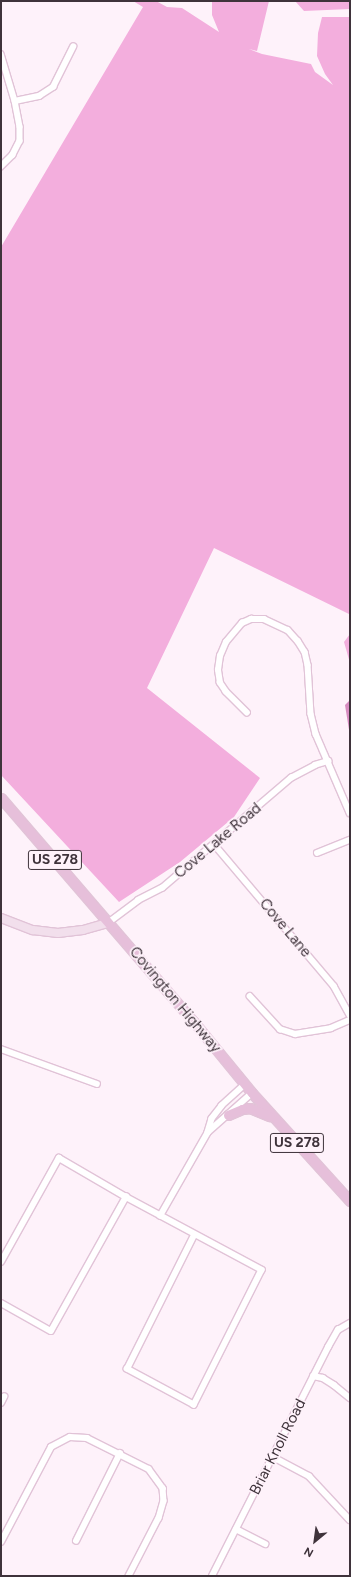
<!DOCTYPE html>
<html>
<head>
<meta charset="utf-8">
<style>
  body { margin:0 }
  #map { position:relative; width:351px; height:1577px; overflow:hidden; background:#fef2fa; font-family:Figtree,sans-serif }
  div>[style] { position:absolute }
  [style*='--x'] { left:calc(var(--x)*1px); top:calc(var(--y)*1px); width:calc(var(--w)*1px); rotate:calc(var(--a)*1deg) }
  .green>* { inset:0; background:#f3aedd }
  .water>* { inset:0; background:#d78cc0 }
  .roads { filter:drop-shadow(1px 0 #e1c3d7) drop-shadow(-1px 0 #e1c3d7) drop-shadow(0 1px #e1c3d7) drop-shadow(0 -1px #e1c3d7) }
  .street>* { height:5.5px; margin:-2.75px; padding:0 2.75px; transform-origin:2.75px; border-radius:2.75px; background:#fff }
  .secondary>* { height:8px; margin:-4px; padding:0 4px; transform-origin:4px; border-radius:4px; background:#f2dfec }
  .primary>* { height:9px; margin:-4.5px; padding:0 4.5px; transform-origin:4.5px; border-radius:4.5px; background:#e6bfda }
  span { translate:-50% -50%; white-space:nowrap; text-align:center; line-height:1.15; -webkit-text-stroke:3.5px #fef2fa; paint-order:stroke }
  .shield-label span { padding:1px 3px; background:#fef2fa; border:1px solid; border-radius:3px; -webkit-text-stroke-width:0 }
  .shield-label { font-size:14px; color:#3f333b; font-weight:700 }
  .street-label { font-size:15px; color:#3f333b }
  .frame { position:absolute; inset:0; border:2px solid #3f333b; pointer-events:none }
  .north { position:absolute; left:295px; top:1521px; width:40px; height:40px; -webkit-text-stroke:3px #fef2fa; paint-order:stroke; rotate:209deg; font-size:11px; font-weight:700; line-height:16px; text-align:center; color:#3f333b }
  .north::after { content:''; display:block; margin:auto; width:14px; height:18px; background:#3f333b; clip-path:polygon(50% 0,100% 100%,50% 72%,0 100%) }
</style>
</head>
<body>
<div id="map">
  <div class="green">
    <i style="clip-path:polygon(133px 1px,156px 1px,167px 7px,182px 8px,219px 32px,212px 15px,212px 1px,269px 1px,257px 51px,249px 49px,262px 54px,311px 64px,315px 72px,333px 85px,325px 74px,317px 56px,318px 33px,322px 17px,350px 17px,350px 553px,349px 614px,214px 548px,147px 688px,260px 778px,234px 817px,180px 862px,119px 902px,1px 775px,1px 247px,143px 7px)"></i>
    <i style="clip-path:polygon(295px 1px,350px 1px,350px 9px,304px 11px)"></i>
    <i style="clip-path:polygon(350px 634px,350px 663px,344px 642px)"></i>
  </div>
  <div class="water">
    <i style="clip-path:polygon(350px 700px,350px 736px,345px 705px)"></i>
  </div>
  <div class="roads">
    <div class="street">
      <i style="--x:1;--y:54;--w:49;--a:73.4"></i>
      <i style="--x:15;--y:101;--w:26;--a:79"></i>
      <i style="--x:20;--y:127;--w:14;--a:90"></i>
      <i style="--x:20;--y:141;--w:16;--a:117"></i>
      <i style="--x:13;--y:155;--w:17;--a:135"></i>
      <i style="--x:15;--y:101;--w:25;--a:-12"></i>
      <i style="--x:39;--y:96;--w:17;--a:-33"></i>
      <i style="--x:53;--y:87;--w:45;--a:-63.4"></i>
      <i style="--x:247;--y:713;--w:30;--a:-135"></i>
      <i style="--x:226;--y:692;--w:11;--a:-124"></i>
      <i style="--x:220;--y:683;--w:13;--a:-99"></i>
      <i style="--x:218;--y:670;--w:14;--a:-82"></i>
      <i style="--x:220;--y:656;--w:15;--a:-67"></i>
      <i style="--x:226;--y:642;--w:25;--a:-50"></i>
      <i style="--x:242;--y:623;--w:10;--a:-24"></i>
      <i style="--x:251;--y:619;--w:13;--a:0"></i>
      <i style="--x:264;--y:619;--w:26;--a:25"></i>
      <i style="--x:288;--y:630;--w:15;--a:48"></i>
      <i style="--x:298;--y:641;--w:13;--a:58"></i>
      <i style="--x:305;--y:652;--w:13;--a:77"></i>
      <i style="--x:308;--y:665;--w:49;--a:86.5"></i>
      <i style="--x:311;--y:714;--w:21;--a:76"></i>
      <i style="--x:316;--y:734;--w:86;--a:66.7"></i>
      <i style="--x:214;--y:844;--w:186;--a:49.8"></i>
      <i style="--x:334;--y:986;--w:33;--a:61"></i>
      <i style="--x:317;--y:853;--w:35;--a:-22"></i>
      <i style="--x:108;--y:923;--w:38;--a:-37"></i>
      <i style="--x:138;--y:900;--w:27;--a:-27"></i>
      <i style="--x:162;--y:888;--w:170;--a:-40.5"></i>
      <i style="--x:291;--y:778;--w:27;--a:-28"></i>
      <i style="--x:315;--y:765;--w:14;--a:-17"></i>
      <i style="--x:250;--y:996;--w:45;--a:47.7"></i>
      <i style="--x:280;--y:1029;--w:16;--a:18"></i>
      <i style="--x:295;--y:1034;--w:36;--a:-9"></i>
      <i style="--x:331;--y:1028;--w:21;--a:-23"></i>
      <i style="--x:1;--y:1049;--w:102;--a:20"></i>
      <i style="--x:245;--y:1085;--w:31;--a:138"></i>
      <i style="--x:222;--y:1106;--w:16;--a:128"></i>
      <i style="--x:212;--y:1119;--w:14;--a:107"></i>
      <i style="--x:208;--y:1132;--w:59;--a:-41.6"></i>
      <i style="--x:160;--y:1216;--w:97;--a:-60.3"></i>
      <i style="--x:1;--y:1262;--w:119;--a:-60.9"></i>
      <i style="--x:59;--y:1158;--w:78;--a:30.2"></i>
      <i style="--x:126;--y:1197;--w:154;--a:28.2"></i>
      <i style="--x:262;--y:1270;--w:151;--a:116.7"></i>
      <i style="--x:194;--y:1405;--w:76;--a:-151.8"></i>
      <i style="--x:127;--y:1369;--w:150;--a:-63.4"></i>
      <i style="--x:1;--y:1303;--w:57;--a:29.2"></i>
      <i style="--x:51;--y:1331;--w:154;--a:-60.8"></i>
      <i style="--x:313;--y:1376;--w:10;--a:11"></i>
      <i style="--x:323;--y:1378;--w:13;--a:32"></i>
      <i style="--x:334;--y:1385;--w:21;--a:39"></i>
      <i style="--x:1;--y:1403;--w:7;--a:-63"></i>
      <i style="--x:273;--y:1457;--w:41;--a:27.8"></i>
      <i style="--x:309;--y:1476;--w:60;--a:47"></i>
      <i style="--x:236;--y:1529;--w:33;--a:27"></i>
      <i style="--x:76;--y:1541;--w:98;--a:-63.4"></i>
      <i style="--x:1;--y:1542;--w:107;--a:-62.2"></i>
      <i style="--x:51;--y:1447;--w:21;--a:-28"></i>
      <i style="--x:70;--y:1437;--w:17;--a:3"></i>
      <i style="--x:87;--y:1438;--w:69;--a:26.6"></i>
      <i style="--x:149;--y:1469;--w:24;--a:54"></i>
      <i style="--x:163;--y:1488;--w:13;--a:86"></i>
      <i style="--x:164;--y:1501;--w:18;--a:106"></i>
      <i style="--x:159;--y:1518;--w:65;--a:117.3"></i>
      <i style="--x:212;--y:1576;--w:257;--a:-63.1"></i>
      <i style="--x:328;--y:1347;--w:20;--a:-60"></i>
      <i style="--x:338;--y:1330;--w:14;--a:-30"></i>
    </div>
    <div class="secondary">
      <i style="--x:1;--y:918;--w:34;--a:21"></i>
      <i style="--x:33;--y:930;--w:25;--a:7"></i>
      <i style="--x:58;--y:933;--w:25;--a:-7"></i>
      <i style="--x:83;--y:930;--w:26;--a:-16"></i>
    </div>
    <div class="primary">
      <i style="--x:1;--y:798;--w:294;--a:49.3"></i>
      <i style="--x:193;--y:1021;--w:93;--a:50.7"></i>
      <i style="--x:252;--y:1093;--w:146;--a:47.8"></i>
      <i style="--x:228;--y:1115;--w:15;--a:-23"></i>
      <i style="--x:242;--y:1109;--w:8;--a:-7"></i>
      <i style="--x:250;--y:1108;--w:21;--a:23"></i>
    </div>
  </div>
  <div class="shield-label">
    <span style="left:55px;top:860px">US 278</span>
    <span style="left:297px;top:1143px">US 278</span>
  </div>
  <div class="street-label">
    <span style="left:218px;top:841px;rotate:-40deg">Cove Lake Road</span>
    <span style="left:285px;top:928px;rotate:50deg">Cove Lane</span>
    <span style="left:175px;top:1000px;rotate:50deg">Covington Highway</span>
    <span style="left:278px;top:1447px;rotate:-63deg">Briar Knoll Road</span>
  </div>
  <div class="frame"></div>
  <div class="north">N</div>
</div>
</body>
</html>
